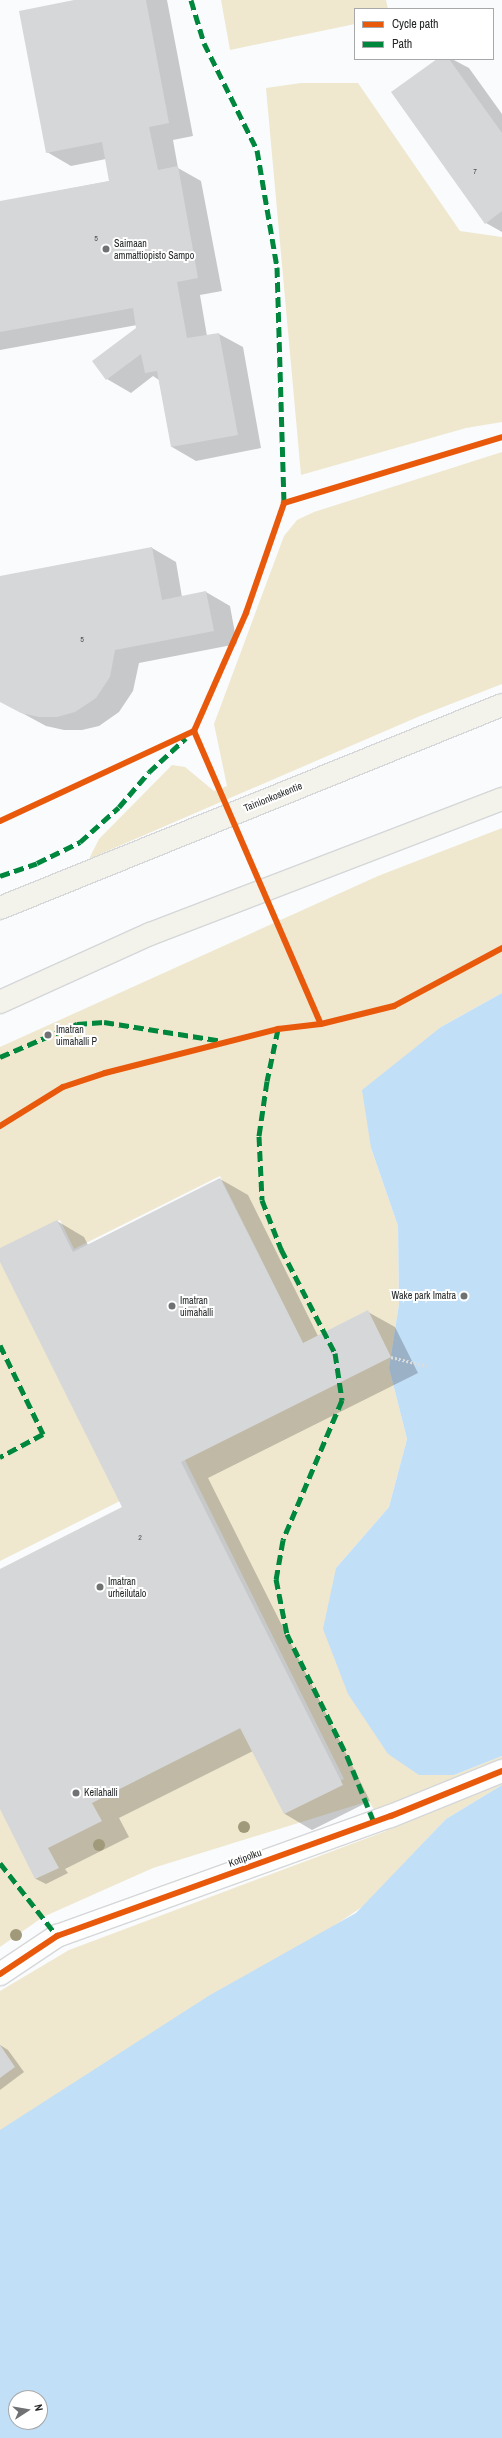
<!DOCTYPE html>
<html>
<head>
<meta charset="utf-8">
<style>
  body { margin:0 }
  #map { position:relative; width:502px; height:2438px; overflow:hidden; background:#f9fbfd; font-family:"Archivo Narrow",sans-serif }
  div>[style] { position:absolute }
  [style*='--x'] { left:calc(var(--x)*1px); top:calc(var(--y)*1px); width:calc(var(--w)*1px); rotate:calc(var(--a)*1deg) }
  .green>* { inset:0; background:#efe8cf }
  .water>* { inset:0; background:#c2dff8 }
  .shadow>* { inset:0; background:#0003 }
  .building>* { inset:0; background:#d6d7d9 }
  .path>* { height:2.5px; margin-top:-1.25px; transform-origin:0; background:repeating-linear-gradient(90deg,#dbdcdc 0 2px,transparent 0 4px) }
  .roads { filter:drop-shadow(1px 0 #d5d7d8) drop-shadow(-1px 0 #d5d7d8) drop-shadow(0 1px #d5d7d8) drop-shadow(0 -1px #d5d7d8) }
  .minor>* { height:22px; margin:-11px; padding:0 11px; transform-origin:11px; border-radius:11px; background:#fefeff }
  .major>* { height:22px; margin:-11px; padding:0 11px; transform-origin:11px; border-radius:11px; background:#f3f2eb }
  .quiet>* { height:5px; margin-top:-2.5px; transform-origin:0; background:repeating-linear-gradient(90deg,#00873e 0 10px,transparent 0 15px) }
  .cycleway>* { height:6px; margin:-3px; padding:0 3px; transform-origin:3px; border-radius:3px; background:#e8590c }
  .trees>* { width:12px; height:12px; margin:-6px; border-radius:50%; background:#a0997a }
  .dots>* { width:11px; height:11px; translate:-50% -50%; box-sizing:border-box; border:2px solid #fff; border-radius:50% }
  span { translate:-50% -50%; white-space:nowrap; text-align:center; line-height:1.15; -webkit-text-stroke:4px #fff; paint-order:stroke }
  .number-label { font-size:8px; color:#505254 }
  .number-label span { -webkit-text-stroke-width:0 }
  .poi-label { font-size:10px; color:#242627 }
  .left { translate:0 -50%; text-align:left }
  .right { translate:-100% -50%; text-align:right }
  .street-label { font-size:10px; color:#242627 }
  .legend { position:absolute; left:354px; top:8px; width:140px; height:52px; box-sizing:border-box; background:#fff; border:1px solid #a7a8a9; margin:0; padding:5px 7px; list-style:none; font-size:12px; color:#242627 }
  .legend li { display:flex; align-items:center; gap:8px; height:20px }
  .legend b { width:20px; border:1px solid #a7a8a9 }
  .north { position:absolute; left:8px; top:2390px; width:40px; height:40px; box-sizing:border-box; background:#fff; border:1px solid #a7a8a9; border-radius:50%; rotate:78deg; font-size:11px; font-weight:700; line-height:16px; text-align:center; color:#242627 }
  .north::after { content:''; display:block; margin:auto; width:14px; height:18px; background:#6f7172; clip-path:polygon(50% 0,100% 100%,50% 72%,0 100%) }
</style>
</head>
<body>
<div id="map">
  <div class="green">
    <i style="clip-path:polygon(221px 0,386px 0,388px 9px,355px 9px,355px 24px,230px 50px)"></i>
    <i style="clip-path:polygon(301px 83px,358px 83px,460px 231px,502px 237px,502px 422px,466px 428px,301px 475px,266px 88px)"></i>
    <i style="clip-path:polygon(502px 452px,502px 684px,420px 716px,89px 859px,99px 839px,172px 765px,185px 767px,214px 791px,227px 786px,214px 724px,284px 536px,297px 520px,314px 512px)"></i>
    <i style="clip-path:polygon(502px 828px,502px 993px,441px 1027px,371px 1148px,398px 1226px,399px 1304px,389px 1368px,407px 1439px,389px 1507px,336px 1568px,454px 1775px,502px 1756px,502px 1785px,446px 1819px,411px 1856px,415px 1871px,185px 2027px,0 2142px,0 1991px,69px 1950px,386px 1831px,369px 1801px,153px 1868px,43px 1917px,0 1947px,0 1802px,19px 1839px,259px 1719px,300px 1800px,344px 1779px,184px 1458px,325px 1387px,220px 1176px,74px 1249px,60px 1220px,0 1250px,124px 1499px,0 1561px,0 1047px,378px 876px)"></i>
  </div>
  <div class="water">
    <i style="clip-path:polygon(502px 993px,502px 1756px,454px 1775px,419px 1775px,388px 1754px,348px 1694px,323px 1629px,336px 1568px,389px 1507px,407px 1439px,389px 1368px,399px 1304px,398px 1226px,371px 1148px,362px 1090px,441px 1027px)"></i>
    <i style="clip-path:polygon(evenodd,502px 1785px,502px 2438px,0 2438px,0 2130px,210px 1995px,356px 1913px,446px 1819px,502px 1785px,16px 2398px,40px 2398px,40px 2422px,16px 2422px,16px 2398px)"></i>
  </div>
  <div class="shadow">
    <i style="clip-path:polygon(75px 0,167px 0,193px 136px,173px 140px,178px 168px,201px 181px,222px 291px,200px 295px,207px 336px,219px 334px,243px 347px,261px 448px,196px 461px,172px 447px,159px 380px,153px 376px,131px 393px,107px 379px,137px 328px,137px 325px,0 350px,0 202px,110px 181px,106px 159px,71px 166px,47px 152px)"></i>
    <i style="clip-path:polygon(438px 59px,452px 59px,469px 68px,502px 114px,502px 232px,486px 223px)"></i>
    <i style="clip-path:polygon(152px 548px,176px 562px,182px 597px,206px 592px,230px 606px,237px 644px,139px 663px,133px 691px,119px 712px,99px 726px,82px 730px,64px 730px,46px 726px,0 701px,0 577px)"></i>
    <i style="clip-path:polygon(220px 1179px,248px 1195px,318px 1336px,368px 1312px,395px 1327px,418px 1373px,208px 1478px,370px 1801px,312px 1830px,285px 1814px,253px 1751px,119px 1818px,129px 1837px,65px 1869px,68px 1873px,46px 1884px,36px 1879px,0 1807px,0 1570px,124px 1508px,0 1260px,0 1249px,57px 1221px,84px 1237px,88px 1245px)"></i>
    <i style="clip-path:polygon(0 2045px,8px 2050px,24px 2072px,0 2090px)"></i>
  </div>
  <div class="building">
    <i style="clip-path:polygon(74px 0,146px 0,169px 123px,149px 127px,158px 170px,178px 166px,198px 278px,177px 282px,187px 338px,219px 333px,238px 435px,171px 447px,157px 371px,145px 373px,141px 354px,106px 380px,92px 361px,136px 328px,133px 308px,0 332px,0 201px,109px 181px,102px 142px,46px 153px,19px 11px)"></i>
    <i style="clip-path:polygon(437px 59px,449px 59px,502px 133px,502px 211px,485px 224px,391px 92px)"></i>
    <i style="clip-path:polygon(152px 547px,162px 600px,206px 591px,214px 631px,115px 650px,110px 677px,96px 698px,75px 712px,57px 717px,39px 717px,21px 713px,0 702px,0 576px)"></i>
    <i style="clip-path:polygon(220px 1178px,303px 1343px,368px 1310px,391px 1357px,181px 1462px,343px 1785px,284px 1814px,240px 1728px,92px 1803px,102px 1821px,48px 1848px,59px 1868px,35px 1879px,0 1809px,0 1569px,122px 1507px,0 1262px,0 1248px,57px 1220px,73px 1252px)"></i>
    <i style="clip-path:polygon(0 2045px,15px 2067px,0 2078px)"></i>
  </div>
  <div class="path">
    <i style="--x:391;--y:1357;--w:37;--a:14"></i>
  </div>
  <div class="roads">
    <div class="minor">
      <i style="--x:0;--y:1974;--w:69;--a:-33.7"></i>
      <i style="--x:57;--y:1936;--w:355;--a:-19.8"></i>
      <i style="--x:391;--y:1816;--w:120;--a:-22.1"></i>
    </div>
    <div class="major">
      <i style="--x:0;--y:908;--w:541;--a:-22.02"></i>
      <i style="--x:0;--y:1002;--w:165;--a:-24.4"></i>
      <i style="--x:150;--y:934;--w:377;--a:-21"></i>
    </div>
  </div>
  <div class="quiet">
    <i style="--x:191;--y:0;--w:45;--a:73.2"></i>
    <i style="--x:204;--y:43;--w:119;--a:63.6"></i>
    <i style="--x:257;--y:150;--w:119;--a:80.3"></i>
    <i style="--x:277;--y:267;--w:236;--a:88.3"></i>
    <i style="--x:0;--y:876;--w:39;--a:-19"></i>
    <i style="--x:37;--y:863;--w:48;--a:-26"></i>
    <i style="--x:80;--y:842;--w:52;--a:-41.9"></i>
    <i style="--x:119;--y:807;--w:46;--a:-49.4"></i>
    <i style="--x:149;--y:772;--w:50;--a:-42.6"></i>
    <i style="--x:278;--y:1029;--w:53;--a:101.9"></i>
    <i style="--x:267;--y:1081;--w:56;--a:98.3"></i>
    <i style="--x:259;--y:1136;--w:64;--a:87.3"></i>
    <i style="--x:262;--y:1200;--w:53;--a:68.8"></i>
    <i style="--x:281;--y:1249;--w:117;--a:62.6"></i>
    <i style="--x:335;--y:1353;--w:48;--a:81.5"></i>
    <i style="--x:342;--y:1400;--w:152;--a:112.9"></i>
    <i style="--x:283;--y:1540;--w:40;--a:100"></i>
    <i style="--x:276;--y:1579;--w:56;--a:78.7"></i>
    <i style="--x:287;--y:1634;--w:136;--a:63.8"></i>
    <i style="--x:347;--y:1756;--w:71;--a:67.8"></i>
    <i style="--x:0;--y:1057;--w:84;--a:-23.2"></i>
    <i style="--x:77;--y:1024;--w:27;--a:-4"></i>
    <i style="--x:104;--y:1022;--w:120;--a:9.1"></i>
    <i style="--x:0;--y:1345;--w:99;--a:64.2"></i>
    <i style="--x:43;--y:1434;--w:49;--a:151.9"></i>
    <i style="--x:0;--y:1863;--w:93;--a:52"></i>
  </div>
  <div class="cycleway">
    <i style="--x:194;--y:731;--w:319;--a:66.6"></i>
    <i style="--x:0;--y:821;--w:214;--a:-24.9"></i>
    <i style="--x:194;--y:731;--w:129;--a:-66.2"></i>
    <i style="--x:246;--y:613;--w:116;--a:-70.9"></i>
    <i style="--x:284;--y:503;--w:228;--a:-16.8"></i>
    <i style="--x:0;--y:1126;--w:74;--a:-31.8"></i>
    <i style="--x:63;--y:1087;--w:44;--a:-18.4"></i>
    <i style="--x:105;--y:1073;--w:179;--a:-14.3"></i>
    <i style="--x:278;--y:1029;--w:43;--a:-6.6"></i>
    <i style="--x:321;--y:1024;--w:75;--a:-13.9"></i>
    <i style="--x:394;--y:1006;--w:123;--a:-28.2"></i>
    <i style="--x:0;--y:1974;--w:69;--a:-33.7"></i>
    <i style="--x:57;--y:1936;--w:355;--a:-19.8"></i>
    <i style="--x:391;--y:1816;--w:120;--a:-22.1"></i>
  </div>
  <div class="trees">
    <i style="left:244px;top:1827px"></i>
    <i style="left:99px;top:1845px"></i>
    <i style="left:16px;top:1935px"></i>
  </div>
  <div class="dots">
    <i style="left:106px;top:249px;background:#6f7172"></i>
    <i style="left:48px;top:1035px;background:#6f7172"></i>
    <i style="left:464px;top:1296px;background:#6f7172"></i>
    <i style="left:172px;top:1306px;background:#6f7172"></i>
    <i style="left:100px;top:1587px;background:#6f7172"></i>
    <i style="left:76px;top:1793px;background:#6f7172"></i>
  </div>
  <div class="number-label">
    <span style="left:475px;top:172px">7</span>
    <span style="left:96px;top:239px">5</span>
    <span style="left:82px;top:640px">5</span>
    <span style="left:140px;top:1538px">2</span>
  </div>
  <div class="poi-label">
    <span class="left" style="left:114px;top:249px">Saimaan<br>ammattiopisto Sampo</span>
    <span class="left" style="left:56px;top:1035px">Imatran<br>uimahalli P</span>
    <span class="right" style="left:456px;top:1296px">Wake park Imatra</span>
    <span class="left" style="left:180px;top:1306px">Imatran<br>uimahalli</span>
    <span class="left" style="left:108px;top:1587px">Imatran<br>urheilutalo</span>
    <span class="left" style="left:84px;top:1793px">Keilahalli</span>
  </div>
  <div class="street-label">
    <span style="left:273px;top:797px;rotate:-22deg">Tainionkoskentie</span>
    <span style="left:245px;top:1858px;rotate:-20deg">Kotipolku</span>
  </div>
  <ul class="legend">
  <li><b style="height:5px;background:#e8590c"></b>Cycle path</li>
  <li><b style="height:5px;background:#00873e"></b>Path</li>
  </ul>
  <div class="north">N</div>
</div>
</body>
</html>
